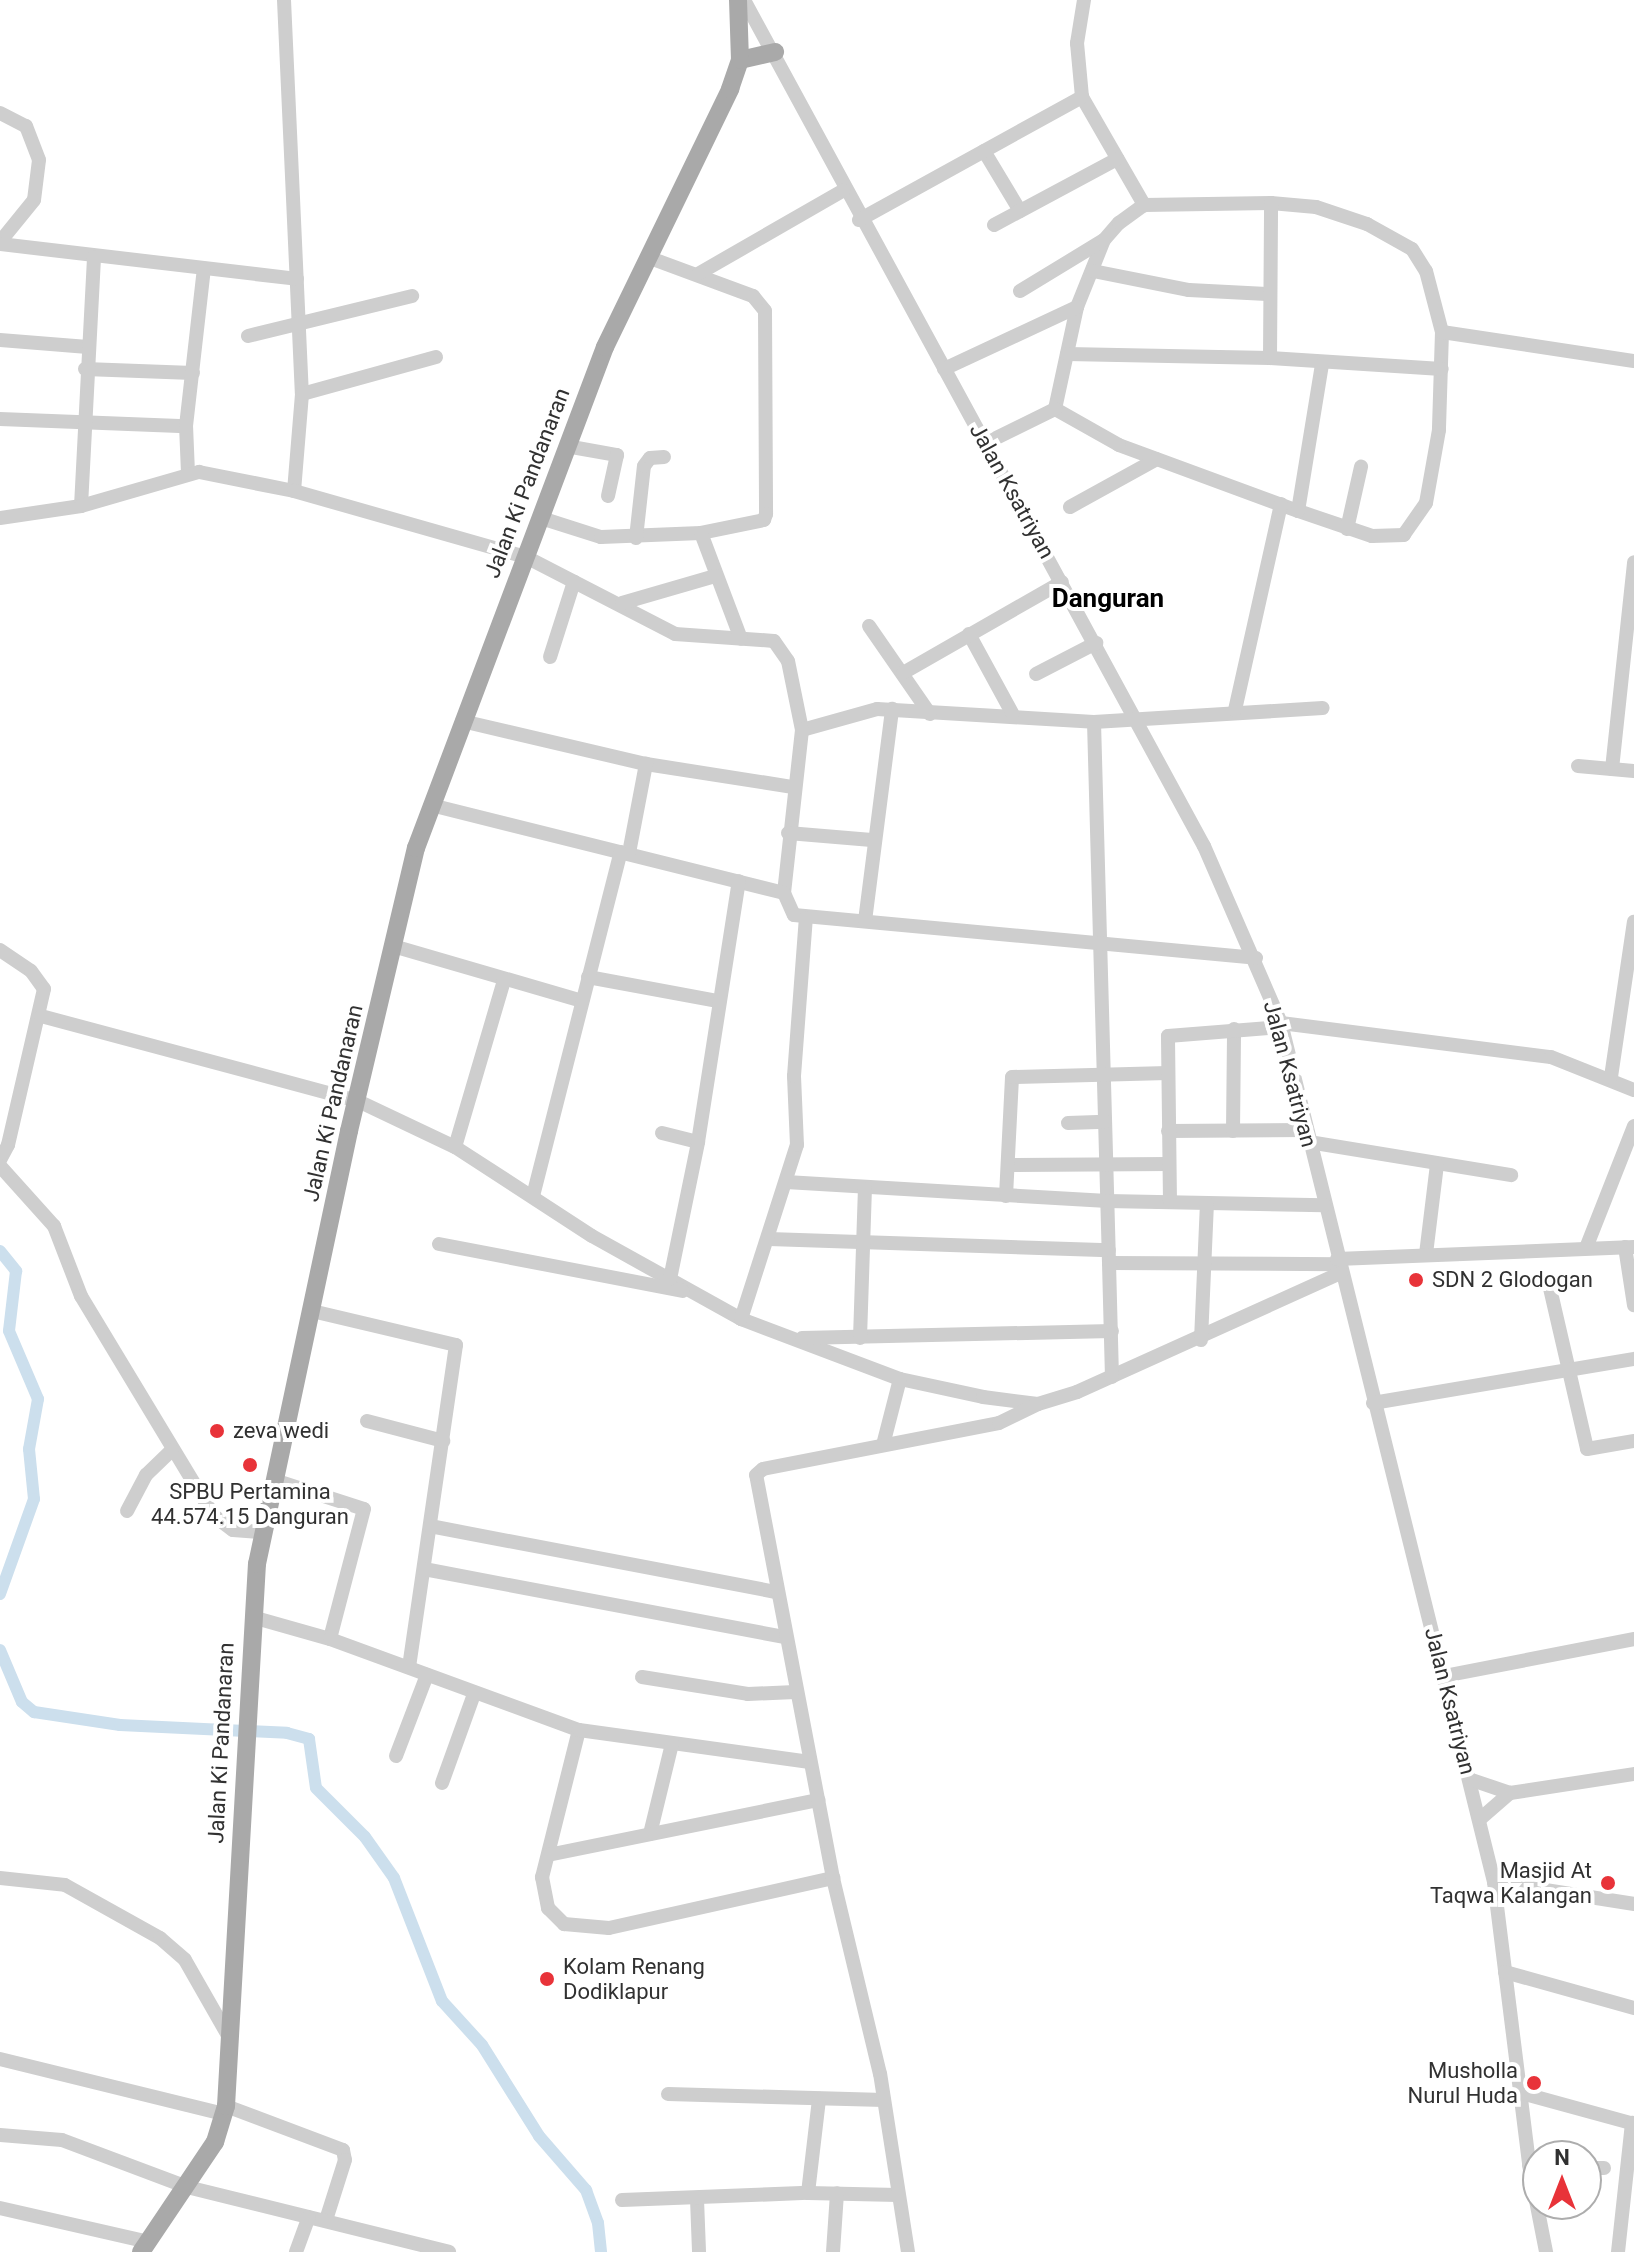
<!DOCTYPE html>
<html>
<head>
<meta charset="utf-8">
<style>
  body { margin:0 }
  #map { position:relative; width:1634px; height:2252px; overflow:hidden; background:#fff; font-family:Roboto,sans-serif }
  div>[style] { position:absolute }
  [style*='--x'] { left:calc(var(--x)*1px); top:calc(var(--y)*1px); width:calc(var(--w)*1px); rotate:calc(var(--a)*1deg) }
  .canal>* { height:12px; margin:-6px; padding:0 6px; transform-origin:6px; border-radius:6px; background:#ccdfed }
  .minor>* { height:14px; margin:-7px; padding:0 7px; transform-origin:7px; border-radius:7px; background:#cecece }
  .major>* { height:18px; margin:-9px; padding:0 9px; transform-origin:9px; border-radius:9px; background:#a9a9a9 }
  .dots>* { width:22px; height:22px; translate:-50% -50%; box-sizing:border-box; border:4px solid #fff; border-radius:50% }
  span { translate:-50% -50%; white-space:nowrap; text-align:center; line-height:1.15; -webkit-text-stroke:8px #fff; paint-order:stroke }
  .street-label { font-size:22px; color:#313131 }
  .poi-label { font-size:22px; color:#313131 }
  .left { translate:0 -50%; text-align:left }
  .right { translate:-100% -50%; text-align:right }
  .quarter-label { font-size:26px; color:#000; font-weight:700 }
  .north { position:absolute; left:1522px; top:2140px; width:80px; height:80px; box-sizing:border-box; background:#fff; border:2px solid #adadad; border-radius:50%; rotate:0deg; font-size:22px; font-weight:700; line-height:32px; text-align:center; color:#313131 }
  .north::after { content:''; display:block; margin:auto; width:28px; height:36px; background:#e83339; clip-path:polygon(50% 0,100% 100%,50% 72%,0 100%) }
</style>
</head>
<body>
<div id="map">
  <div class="canal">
    <i style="--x:0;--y:1251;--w:26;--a:51"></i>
    <i style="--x:16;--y:1271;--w:60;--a:96.7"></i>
    <i style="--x:9;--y:1331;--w:74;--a:66.9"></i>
    <i style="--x:38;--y:1399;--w:51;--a:100.2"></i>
    <i style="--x:29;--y:1449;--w:50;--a:84.3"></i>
    <i style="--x:34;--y:1499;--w:101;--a:109.7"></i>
    <i style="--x:0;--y:1650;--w:56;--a:67.1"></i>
    <i style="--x:22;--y:1702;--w:16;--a:40"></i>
    <i style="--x:34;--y:1712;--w:87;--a:8.6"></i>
    <i style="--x:120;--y:1725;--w:167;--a:2.7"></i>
    <i style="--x:287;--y:1733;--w:23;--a:15"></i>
    <i style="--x:309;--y:1739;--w:49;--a:81.9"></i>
    <i style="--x:316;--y:1788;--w:69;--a:45"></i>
    <i style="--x:365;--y:1837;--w:50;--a:54.7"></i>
    <i style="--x:394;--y:1878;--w:132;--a:68.7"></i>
    <i style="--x:442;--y:2001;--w:59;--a:47.7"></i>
    <i style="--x:482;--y:2045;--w:107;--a:57.9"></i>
    <i style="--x:539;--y:2136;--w:72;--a:49"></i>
    <i style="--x:586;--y:2190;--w:35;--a:70"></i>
    <i style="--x:598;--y:2223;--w:29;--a:84"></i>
  </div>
  <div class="minor">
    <i style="--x:284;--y:0;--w:394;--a:87.4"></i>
    <i style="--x:302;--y:394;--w:97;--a:94.7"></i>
    <i style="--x:744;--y:0;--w:963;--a:61.47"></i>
    <i style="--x:1204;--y:846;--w:193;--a:66.5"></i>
    <i style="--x:1281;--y:1023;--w:885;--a:76.07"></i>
    <i style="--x:1494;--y:1882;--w:285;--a:82.9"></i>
    <i style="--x:1529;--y:2165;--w:89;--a:78.9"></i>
    <i style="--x:1084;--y:0;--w:44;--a:99.2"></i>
    <i style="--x:1077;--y:43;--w:54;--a:84.7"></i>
    <i style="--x:1082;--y:97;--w:125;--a:60.1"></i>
    <i style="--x:0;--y:113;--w:29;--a:27"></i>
    <i style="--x:26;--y:126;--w:36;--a:69"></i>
    <i style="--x:39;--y:160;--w:40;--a:97.1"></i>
    <i style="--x:34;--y:200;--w:54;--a:129"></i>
    <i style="--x:984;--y:151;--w:70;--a:59"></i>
    <i style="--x:1271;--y:203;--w:45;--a:5.1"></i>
    <i style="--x:1316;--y:207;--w:54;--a:18.4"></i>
    <i style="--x:1367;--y:224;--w:51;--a:29.1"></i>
    <i style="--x:1412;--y:249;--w:26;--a:58"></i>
    <i style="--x:1426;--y:271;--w:63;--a:75.3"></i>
    <i style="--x:1442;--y:332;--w:98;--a:91.8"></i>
    <i style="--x:1439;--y:430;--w:74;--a:100.1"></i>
    <i style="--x:1426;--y:503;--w:39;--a:125"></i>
    <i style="--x:1404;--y:535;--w:32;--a:178"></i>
    <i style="--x:1372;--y:536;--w:78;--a:-161.3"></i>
    <i style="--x:1298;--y:511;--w:191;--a:-159.8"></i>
    <i style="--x:1119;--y:445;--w:73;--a:-150.6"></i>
    <i style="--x:1055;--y:409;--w:104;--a:-77.8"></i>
    <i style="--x:1077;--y:307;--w:72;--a:-68.1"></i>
    <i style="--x:1104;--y:240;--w:23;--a:-49"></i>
    <i style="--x:1119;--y:223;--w:31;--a:-36"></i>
    <i style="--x:1144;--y:205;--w:127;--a:-0.9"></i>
    <i style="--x:859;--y:220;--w:255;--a:-28.9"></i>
    <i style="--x:994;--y:225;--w:140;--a:-28.2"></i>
    <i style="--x:0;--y:244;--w:299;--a:6.7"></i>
    <i style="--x:650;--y:258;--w:110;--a:20.3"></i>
    <i style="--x:753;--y:296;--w:19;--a:51"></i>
    <i style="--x:765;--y:311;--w:203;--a:89.7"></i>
    <i style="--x:766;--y:514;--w:6;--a:108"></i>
    <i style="--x:764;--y:520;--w:64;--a:168.3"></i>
    <i style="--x:1093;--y:271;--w:98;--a:11.2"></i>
    <i style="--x:1189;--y:290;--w:78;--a:2.9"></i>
    <i style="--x:698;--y:274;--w:168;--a:-29.9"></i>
    <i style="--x:1020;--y:291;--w:98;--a:-31.3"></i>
    <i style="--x:1442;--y:332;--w:194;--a:8.6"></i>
    <i style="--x:248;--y:336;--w:169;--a:-13.7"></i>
    <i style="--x:0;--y:340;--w:88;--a:4.5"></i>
    <i style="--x:1067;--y:354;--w:203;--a:1.1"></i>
    <i style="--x:1270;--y:358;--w:172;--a:3.7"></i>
    <i style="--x:1270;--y:358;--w:155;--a:-89.6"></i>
    <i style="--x:85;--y:369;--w:108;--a:2.1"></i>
    <i style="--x:944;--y:369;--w:147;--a:-25"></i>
    <i style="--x:302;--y:394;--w:139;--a:-15.4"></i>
    <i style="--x:0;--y:419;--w:186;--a:2.2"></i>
    <i style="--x:986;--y:443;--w:77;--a:-26.2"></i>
    <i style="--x:566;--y:446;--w:52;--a:10"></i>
    <i style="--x:617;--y:455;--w:42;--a:102.4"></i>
    <i style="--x:188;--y:473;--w:47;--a:-92.4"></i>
    <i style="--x:186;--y:426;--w:158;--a:-83.5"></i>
    <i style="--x:81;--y:506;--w:249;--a:-87"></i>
    <i style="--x:1070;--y:507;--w:99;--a:-28.9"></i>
    <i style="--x:1298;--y:511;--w:149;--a:-80.7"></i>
    <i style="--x:0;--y:518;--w:82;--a:-8.4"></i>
    <i style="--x:81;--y:506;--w:123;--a:-16.1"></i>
    <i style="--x:199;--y:472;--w:97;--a:11.3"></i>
    <i style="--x:294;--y:491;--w:241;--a:15.9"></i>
    <i style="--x:526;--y:557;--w:168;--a:27.3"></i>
    <i style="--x:675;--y:634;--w:99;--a:4"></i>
    <i style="--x:774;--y:641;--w:24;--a:55"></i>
    <i style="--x:788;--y:661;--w:70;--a:78.5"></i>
    <i style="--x:802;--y:730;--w:78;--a:-15.6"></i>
    <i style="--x:877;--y:709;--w:217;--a:3.4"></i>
    <i style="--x:1094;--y:722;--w:229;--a:-3.5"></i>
    <i style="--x:541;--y:518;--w:63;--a:17.6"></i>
    <i style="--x:601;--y:537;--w:100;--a:-2.3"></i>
    <i style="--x:701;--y:533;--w:113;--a:69.3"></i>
    <i style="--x:1347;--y:529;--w:64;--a:-77.3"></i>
    <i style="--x:636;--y:538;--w:72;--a:-83.7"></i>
    <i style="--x:644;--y:466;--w:10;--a:-53"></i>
    <i style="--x:650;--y:458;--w:14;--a:-4"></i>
    <i style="--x:622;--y:603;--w:97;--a:-16.2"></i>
    <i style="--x:869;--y:626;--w:107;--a:55.3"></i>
    <i style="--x:969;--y:634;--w:90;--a:61.4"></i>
    <i style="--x:550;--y:657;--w:79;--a:-72.3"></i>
    <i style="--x:903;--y:673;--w:183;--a:-29.8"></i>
    <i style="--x:1036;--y:674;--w:68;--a:-27.3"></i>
    <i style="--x:1235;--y:710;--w:211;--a:-77.4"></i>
    <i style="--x:462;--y:721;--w:189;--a:13.2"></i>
    <i style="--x:646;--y:764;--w:149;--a:8.9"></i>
    <i style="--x:1094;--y:722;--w:541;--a:88.41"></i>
    <i style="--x:1109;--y:1263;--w:229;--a:0.3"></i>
    <i style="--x:802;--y:730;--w:164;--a:96.3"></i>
    <i style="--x:784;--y:893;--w:24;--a:66"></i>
    <i style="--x:794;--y:915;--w:464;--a:5.3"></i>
    <i style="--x:1578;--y:766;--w:56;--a:5.1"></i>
    <i style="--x:1612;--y:769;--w:208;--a:-83.9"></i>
    <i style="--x:431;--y:805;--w:364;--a:14"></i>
    <i style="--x:788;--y:833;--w:84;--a:4.8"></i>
    <i style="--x:629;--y:853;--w:91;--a:-79.2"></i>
    <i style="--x:865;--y:921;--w:214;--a:-82.7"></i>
    <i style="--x:393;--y:946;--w:197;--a:16.2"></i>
    <i style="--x:0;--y:950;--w:37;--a:34"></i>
    <i style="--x:31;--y:971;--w:22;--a:54"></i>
    <i style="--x:44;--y:989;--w:160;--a:103"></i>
    <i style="--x:8;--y:1145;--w:17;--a:118"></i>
    <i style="--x:588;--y:977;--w:131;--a:10.5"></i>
    <i style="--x:41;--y:1016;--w:328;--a:15"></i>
    <i style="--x:358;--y:1101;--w:107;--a:25.4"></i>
    <i style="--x:455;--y:1147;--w:163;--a:33"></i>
    <i style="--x:592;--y:1236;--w:171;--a:29.1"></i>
    <i style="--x:741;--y:1319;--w:170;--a:20.7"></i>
    <i style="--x:900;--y:1379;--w:85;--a:12.2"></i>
    <i style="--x:983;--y:1397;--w:55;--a:7.3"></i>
    <i style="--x:1038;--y:1404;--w:41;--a:-17.1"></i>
    <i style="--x:1077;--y:1392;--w:290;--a:-24.3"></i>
    <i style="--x:1281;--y:1023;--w:272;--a:7.2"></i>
    <i style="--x:1551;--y:1057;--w:89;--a:21.7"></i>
    <i style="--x:1611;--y:1077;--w:157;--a:-81.6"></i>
    <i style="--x:1068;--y:1123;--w:37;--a:-2"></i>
    <i style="--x:1168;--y:1131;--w:137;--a:-0.4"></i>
    <i style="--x:1233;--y:1131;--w:102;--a:-89.4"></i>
    <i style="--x:662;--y:1133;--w:37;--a:14"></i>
    <i style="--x:1309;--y:1142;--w:205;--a:9.3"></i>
    <i style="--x:455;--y:1147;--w:174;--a:-73.6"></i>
    <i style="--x:1008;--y:1165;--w:161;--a:-0.4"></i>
    <i style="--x:0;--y:1166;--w:81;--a:48"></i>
    <i style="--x:54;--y:1226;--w:75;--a:68.9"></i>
    <i style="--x:81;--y:1296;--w:256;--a:58.9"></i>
    <i style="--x:213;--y:1515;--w:25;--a:37"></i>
    <i style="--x:233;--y:1530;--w:30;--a:4"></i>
    <i style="--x:786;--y:1182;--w:322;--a:3.4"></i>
    <i style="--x:1107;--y:1201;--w:217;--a:1.1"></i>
    <i style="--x:533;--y:1196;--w:355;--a:-75.7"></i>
    <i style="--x:1006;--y:1196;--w:119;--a:-87.1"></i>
    <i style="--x:1012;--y:1077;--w:156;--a:-1.5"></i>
    <i style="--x:1170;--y:1202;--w:166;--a:-90.7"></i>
    <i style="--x:1168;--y:1036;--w:114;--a:-4.5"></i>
    <i style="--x:769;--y:1239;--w:340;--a:1.9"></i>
    <i style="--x:439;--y:1244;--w:248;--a:10.9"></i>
    <i style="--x:1625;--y:1247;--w:59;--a:81.2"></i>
    <i style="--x:1586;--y:1248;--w:131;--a:-68.5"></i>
    <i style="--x:1426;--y:1254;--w:90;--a:-83"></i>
    <i style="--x:1337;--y:1259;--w:297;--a:-2.3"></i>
    <i style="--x:1109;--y:1263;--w:114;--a:88.5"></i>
    <i style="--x:670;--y:1279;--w:140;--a:-78.4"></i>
    <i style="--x:698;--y:1142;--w:264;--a:-81.1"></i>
    <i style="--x:1549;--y:1284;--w:169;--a:77"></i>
    <i style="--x:1587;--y:1449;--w:48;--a:-9.7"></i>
    <i style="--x:312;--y:1311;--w:148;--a:13.3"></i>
    <i style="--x:456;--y:1345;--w:325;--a:98.3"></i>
    <i style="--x:741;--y:1319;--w:183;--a:-72.2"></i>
    <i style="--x:797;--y:1145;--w:69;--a:-92.5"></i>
    <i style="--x:794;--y:1076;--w:158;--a:-85.7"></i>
    <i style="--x:802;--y:1338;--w:310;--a:-1.3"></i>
    <i style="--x:860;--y:1338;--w:149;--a:-88.1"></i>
    <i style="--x:1201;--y:1340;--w:137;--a:-87.5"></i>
    <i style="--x:1373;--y:1403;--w:265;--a:-9.6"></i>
    <i style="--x:367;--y:1421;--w:79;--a:14.7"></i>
    <i style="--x:883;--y:1445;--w:68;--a:-75.6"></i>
    <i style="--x:277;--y:1481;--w:91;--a:17.8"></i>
    <i style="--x:364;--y:1509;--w:134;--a:104.7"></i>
    <i style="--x:127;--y:1511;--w:41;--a:-62.2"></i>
    <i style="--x:146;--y:1475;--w:36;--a:-44"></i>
    <i style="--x:430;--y:1526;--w:351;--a:10.8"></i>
    <i style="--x:424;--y:1569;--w:366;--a:10.7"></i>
    <i style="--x:252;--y:1617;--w:81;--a:15.8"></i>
    <i style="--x:330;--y:1639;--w:265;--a:20.1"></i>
    <i style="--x:579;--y:1730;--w:152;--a:104.1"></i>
    <i style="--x:542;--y:1877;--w:32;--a:79"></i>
    <i style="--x:548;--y:1908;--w:23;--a:45"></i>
    <i style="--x:564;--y:1924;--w:45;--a:5.1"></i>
    <i style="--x:609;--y:1928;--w:230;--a:-12.6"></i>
    <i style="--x:1444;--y:1676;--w:194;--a:-11"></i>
    <i style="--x:642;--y:1677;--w:107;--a:9.1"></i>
    <i style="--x:748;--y:1694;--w:47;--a:-2.4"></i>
    <i style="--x:579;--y:1730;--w:233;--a:7.9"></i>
    <i style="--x:396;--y:1756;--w:87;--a:-69.1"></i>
    <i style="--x:1469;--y:1779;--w:43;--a:18.9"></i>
    <i style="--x:1510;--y:1793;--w:125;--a:-8.7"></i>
    <i style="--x:442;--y:1783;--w:95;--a:-70.2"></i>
    <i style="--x:1480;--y:1819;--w:40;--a:-41"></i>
    <i style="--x:650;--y:1834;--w:93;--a:-76.3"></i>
    <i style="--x:548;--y:1855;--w:276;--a:-11.5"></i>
    <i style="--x:0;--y:1878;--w:65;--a:6.1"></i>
    <i style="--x:65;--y:1885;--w:109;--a:29.2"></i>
    <i style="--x:160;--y:1938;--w:33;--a:41"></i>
    <i style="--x:185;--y:1960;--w:89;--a:60.3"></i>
    <i style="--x:1494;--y:1882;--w:142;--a:8.9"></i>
    <i style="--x:1505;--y:1972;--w:134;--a:15.6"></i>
    <i style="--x:0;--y:2059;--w:231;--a:13.8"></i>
    <i style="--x:1521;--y:2093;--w:117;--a:15.3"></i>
    <i style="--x:668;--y:2094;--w:216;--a:1.6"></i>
    <i style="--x:226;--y:2106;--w:125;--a:20.6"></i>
    <i style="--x:343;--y:2150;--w:10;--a:79"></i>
    <i style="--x:345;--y:2160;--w:63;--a:107.6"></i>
    <i style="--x:0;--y:2135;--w:62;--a:4.6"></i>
    <i style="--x:62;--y:2140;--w:134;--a:20.6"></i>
    <i style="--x:187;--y:2187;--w:270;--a:13.9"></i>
    <i style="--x:1586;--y:2168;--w:18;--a:0"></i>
    <i style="--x:808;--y:2193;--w:95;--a:-83.3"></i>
    <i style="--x:697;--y:2199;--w:53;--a:87.8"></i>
    <i style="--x:622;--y:2200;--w:186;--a:-2.2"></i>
    <i style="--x:808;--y:2193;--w:90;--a:1.3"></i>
    <i style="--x:0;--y:2208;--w:152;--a:12.9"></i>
    <i style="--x:296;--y:2252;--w:37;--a:-70"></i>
    <i style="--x:833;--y:2252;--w:59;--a:-86.1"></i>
    <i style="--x:908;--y:2252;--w:180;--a:-98.9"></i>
    <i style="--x:880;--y:2074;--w:202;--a:-103.5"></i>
    <i style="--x:833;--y:1878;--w:410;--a:-100.8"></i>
    <i style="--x:756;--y:1475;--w:9;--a:-41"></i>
    <i style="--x:763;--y:1469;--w:240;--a:-11"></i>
    <i style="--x:999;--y:1423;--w:43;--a:-26"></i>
    <i style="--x:1618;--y:2252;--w:130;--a:-83.8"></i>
  </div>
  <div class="major">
    <i style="--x:740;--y:60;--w:36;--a:-13"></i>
    <i style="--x:141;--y:2252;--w:133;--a:-56.1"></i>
    <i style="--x:215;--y:2142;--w:38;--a:-73"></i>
    <i style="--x:226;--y:2106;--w:543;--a:-86.73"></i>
    <i style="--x:257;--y:1564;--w:443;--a:-78"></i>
    <i style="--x:349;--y:1131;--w:291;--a:-76.7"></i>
    <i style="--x:416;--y:848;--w:535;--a:-69.33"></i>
    <i style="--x:605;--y:347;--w:287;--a:-64.1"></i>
    <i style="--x:730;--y:89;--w:31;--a:-71"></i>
    <i style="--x:740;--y:60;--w:60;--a:-91.9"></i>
  </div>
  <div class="dots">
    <i style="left:1416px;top:1280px;background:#e83339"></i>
    <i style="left:217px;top:1431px;background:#e83339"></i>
    <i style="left:250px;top:1465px;background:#e83339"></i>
    <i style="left:1608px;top:1883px;background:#e83339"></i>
    <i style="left:547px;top:1979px;background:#e83339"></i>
    <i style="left:1534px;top:2083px;background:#e83339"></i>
  </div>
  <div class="street-label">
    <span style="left:527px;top:483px;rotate:-69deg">Jalan Ki Pandanaran</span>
    <span style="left:1012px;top:491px;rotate:61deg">Jalan Ksatriyan</span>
    <span style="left:1290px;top:1074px;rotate:75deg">Jalan Ksatriyan</span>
    <span style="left:333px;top:1103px;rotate:-77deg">Jalan Ki Pandanaran</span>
    <span style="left:1450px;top:1701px;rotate:76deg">Jalan Ksatriyan</span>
    <span style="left:221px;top:1743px;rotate:-87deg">Jalan Ki Pandanaran</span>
  </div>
  <div class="poi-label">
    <span class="left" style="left:1432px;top:1280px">SDN 2 Glodogan</span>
    <span class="left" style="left:233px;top:1431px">zeva wedi</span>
    <span style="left:250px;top:1504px">SPBU Pertamina<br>44.574.15 Danguran</span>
    <span class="right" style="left:1592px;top:1883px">Masjid At<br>Taqwa Kalangan</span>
    <span class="left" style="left:563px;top:1979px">Kolam Renang<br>Dodiklapur</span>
    <span class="right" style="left:1518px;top:2083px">Musholla<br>Nurul Huda</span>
  </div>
  <div class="quarter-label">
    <span style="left:1108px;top:599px">Danguran</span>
  </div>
  <div class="north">N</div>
</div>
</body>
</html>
